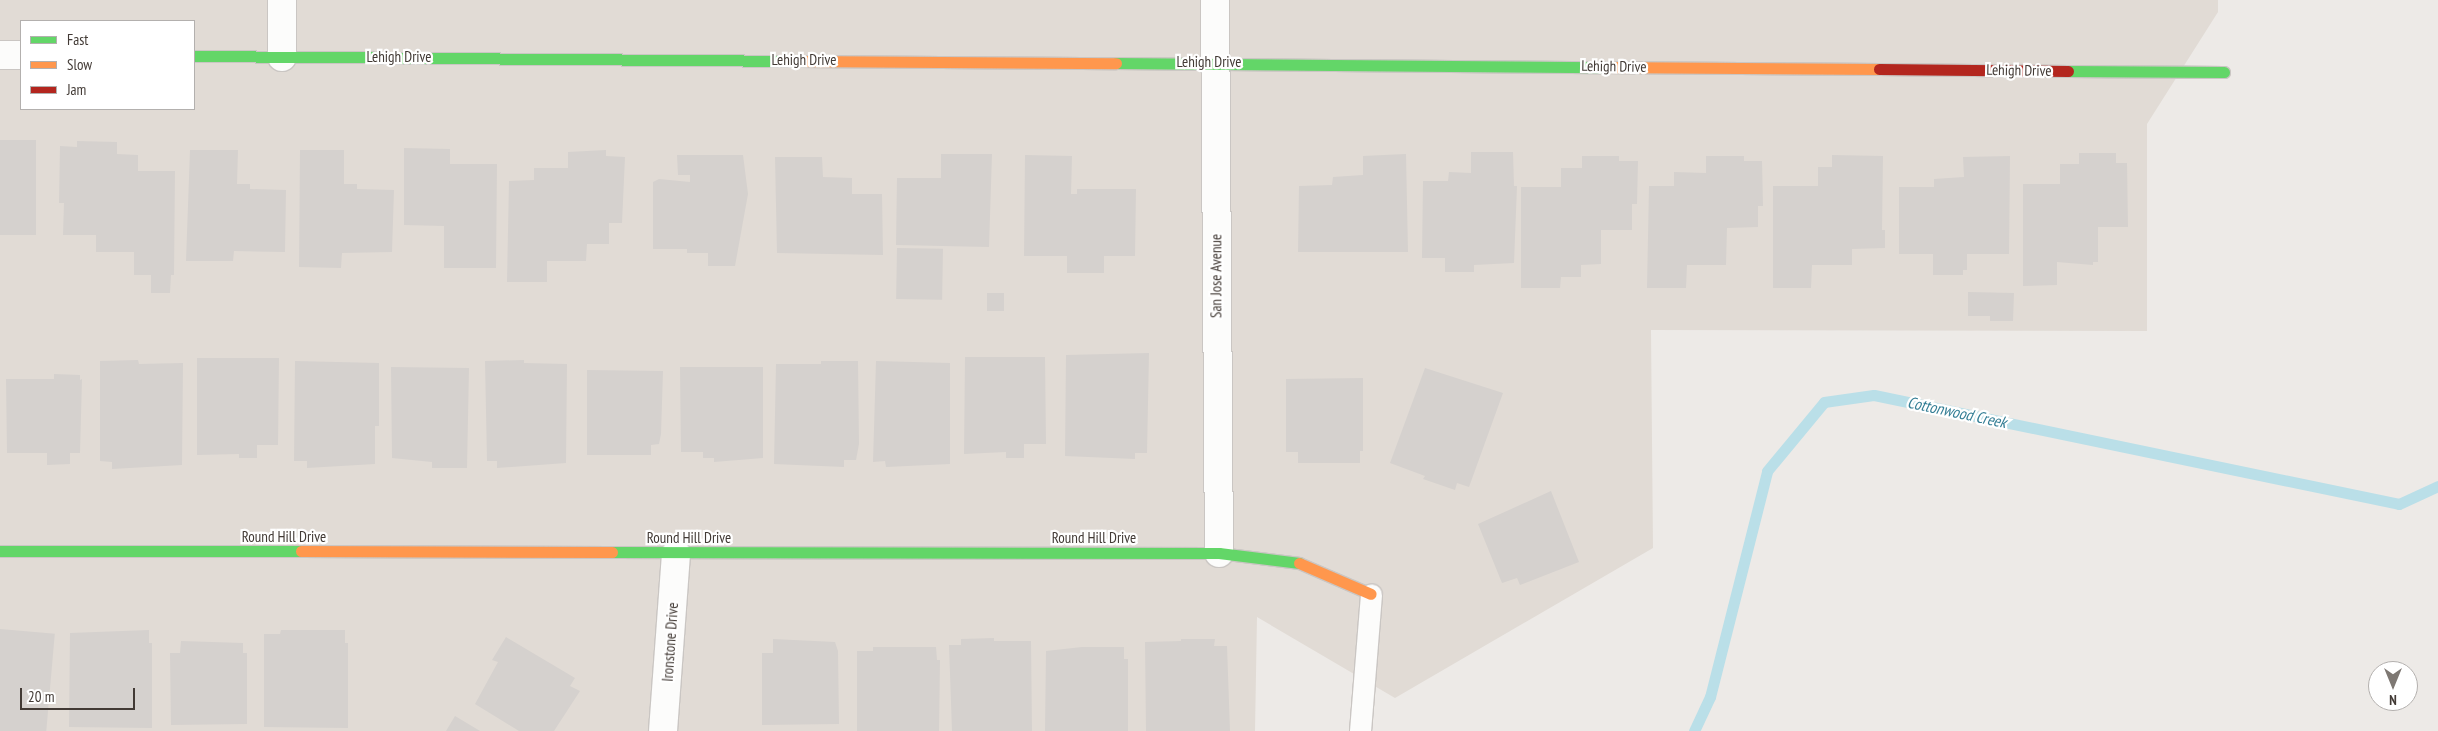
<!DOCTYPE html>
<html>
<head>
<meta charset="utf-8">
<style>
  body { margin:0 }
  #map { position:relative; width:2438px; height:731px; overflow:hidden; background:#edeae7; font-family:"PT Sans Narrow",sans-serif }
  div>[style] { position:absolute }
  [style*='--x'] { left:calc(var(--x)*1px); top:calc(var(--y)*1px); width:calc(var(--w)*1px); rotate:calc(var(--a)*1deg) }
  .residential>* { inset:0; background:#e1dbd5 }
  .stream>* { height:11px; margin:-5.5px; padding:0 5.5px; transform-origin:5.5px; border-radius:5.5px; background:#badfe8 }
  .building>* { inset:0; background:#d5d1ce; transform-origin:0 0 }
  .roads { filter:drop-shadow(1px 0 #cac6c3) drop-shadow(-1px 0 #cac6c3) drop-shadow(0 1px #cac6c3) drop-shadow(0 -1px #cac6c3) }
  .lane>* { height:21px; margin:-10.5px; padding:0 10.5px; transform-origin:10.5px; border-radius:10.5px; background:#fcfcfb }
  .street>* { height:28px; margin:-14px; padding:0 14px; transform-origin:14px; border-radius:14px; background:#fcfcfb }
  .fast>* { height:11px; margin:-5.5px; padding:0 5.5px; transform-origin:5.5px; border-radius:5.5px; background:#63d668 }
  .slow>* { height:11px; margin:-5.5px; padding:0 5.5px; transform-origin:5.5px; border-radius:5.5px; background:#ff974d }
  .jam>* { height:11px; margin:-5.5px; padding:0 5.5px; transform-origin:5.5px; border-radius:5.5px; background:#b3261e }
  span { translate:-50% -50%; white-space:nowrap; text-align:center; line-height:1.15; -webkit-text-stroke:4.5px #fff; paint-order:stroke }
  .street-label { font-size:15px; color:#423a35 }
  .water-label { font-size:16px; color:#347e95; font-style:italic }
  .legend { position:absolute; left:20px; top:20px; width:175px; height:90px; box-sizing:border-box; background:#fff; border:1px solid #b3b0ae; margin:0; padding:6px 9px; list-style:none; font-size:15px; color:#423a35 }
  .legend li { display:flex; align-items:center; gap:10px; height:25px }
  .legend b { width:25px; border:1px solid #b3b0ae }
  .north { position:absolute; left:2368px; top:661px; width:50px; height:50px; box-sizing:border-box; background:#fff; border:1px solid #b3b0ae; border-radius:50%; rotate:180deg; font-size:14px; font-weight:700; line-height:20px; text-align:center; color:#423a35 }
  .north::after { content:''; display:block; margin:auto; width:18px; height:22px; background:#7e7873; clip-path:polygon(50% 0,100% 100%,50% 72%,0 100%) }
  .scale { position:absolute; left:20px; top:688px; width:115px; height:22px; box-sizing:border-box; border:2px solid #423a35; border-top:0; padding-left:6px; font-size:15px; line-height:18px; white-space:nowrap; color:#423a35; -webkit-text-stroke:4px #fff; paint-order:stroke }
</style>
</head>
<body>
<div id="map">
  <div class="residential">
    <i style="clip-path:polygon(evenodd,0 0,2218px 0,2218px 12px,2147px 124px,2147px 331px,1651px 330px,1653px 548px,1395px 698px,1257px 617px,1255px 731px,0 731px,0 0,21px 21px,194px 21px,194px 109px,21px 109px,21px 21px)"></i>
  </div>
  <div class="stream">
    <i style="--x:1694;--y:731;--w:38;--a:-65"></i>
    <i style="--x:1710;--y:697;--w:233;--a:-75.8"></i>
    <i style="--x:1767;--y:471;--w:89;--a:-50.4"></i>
    <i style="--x:1824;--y:402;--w:50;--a:-8"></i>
    <i style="--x:1874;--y:395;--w:536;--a:11.73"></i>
    <i style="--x:2399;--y:504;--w:43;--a:-24.8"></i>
  </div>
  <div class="building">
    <i style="left:0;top:140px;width:36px;height:95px"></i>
    <i style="clip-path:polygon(77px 141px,117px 142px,117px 154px,138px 155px,138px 171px,175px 171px,174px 275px,171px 275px,170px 293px,151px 293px,151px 275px,134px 275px,134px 252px,96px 252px,96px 235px,63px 235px,64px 203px,59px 203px,60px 146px,77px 147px)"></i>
    <i style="clip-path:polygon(404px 148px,450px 149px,450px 164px,497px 164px,496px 268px,444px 268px,444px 226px,404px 225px)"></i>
    <i style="clip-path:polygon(190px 150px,238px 150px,237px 184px,250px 184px,250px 189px,286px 190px,285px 252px,234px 251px,233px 261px,186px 261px)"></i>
    <i style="clip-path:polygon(300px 150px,344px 150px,344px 184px,357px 184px,357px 189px,394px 190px,392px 252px,342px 253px,341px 268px,299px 267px)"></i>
    <i style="clip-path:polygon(606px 150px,606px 156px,625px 157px,622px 223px,609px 223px,609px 244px,587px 244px,586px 261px,547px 261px,547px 282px,507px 282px,509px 181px,534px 180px,534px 168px,568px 168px,568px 152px)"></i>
    <i style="clip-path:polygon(1471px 152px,1513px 152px,1514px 186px,1517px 186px,1514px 263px,1474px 265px,1474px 272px,1445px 272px,1445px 258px,1422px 258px,1423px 181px,1448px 181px,1449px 172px,1471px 173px)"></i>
    <i style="clip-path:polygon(2079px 153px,2116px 153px,2116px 163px,2127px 163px,2128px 227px,2098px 227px,2098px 262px,2093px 262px,2093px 265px,2057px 262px,2057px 285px,2023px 286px,2023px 184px,2060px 184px,2060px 164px,2079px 164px)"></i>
    <i style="clip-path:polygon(941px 154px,992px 154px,989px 247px,896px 245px,897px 178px,941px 178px)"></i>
    <i style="clip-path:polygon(1406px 154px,1408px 252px,1298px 252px,1299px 186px,1332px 185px,1333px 177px,1363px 175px,1363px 156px)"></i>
    <i style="clip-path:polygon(677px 155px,743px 155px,748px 194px,735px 266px,708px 266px,708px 253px,687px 253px,687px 249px,653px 249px,653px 182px,659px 179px,690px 182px,690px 175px,678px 175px)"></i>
    <i style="clip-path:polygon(1025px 155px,1072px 156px,1071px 194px,1077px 194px,1077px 189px,1136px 189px,1135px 256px,1104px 256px,1104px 273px,1067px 273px,1067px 256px,1024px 256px)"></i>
    <i style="clip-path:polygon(1832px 155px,1883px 156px,1882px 230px,1885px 230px,1885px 248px,1852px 249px,1852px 265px,1812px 265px,1811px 288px,1773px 288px,1773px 186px,1818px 186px,1818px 167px,1832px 167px)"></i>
    <i style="clip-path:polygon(1582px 156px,1619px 156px,1619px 161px,1638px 161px,1637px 204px,1632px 204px,1632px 230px,1601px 230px,1601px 264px,1581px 265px,1581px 277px,1561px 277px,1560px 288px,1521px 288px,1521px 187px,1561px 187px,1561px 168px,1582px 168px)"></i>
    <i style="clip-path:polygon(1706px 156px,1744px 156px,1744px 161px,1762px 161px,1763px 206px,1758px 206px,1758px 227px,1727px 228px,1726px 265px,1687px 265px,1686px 288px,1647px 288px,1649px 186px,1674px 186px,1674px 172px,1706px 173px)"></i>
    <i style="clip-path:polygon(2010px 156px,2009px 254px,1967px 254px,1967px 270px,1963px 270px,1963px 275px,1933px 275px,1933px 254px,1899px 254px,1899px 187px,1934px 187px,1934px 179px,1964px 177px,1963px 157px)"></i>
    <i style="clip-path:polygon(775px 157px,822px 157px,823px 177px,852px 178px,852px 194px,882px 194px,883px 255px,777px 253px)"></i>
    <i style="left:897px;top:248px;width:46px;height:51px;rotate:1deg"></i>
    <i style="clip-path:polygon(1968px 292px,2014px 293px,2013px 321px,1990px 321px,1990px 316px,1968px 316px)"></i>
    <i style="left:987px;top:293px;width:17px;height:18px"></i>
    <i style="clip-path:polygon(1149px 353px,1147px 453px,1135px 453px,1135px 459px,1065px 456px,1066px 355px)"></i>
    <i style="clip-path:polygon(965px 357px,1045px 357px,1046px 444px,1024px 444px,1024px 458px,1006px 458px,1006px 452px,964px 454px)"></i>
    <i style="clip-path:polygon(197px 358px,279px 358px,278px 445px,257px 445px,257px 458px,239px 458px,239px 454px,197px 455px)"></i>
    <i style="clip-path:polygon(138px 360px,139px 364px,183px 363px,182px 465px,112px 469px,112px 462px,100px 461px,100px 361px)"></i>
    <i style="clip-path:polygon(524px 360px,524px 363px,567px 364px,566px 463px,497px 468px,497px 461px,487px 461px,485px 361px)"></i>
    <i style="clip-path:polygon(295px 361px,379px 363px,379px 426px,375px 426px,375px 464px,307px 468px,307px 461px,294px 461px)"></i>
    <i style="clip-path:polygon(821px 361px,858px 361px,859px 444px,856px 460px,844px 460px,844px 467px,774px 464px,776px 364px,821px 364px)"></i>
    <i style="clip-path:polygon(876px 361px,950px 363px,950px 464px,886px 467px,885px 461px,873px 462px)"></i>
    <i style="clip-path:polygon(391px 367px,469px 368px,467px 468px,432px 468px,432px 462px,392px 458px)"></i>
    <i style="clip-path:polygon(680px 367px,763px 367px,763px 458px,714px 462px,714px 458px,703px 458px,703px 452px,681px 452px)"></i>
    <i style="clip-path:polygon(1425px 368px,1503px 393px,1469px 487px,1457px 483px,1455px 490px,1423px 479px,1425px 476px,1390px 463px)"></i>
    <i style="clip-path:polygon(587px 370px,663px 371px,661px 434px,659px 444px,651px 445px,651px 455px,587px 455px)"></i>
    <i style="clip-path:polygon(54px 374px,80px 375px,80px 380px,82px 379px,80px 453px,70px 453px,70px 464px,47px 465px,47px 453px,7px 453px,6px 379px,54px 379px)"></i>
    <i style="clip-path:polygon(1363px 378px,1363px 451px,1360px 451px,1360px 463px,1298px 463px,1298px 452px,1286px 452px,1286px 379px)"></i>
    <i style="clip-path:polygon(1551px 491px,1579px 562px,1520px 585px,1517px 578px,1502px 583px,1478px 524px)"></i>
    <i style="left:0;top:629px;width:55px;height:102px;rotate:5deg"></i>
    <i style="clip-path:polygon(149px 630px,149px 643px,152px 643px,152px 728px,69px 727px,70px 633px)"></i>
    <i style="clip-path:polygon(281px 630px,345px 630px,345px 643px,348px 643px,348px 728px,264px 727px,264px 634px,280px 634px)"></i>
    <i style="clip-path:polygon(506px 637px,575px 678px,570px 686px,580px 691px,554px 731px,519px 731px,475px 704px,498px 662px,492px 660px)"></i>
    <i style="clip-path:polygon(994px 638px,994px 641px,1031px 641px,1032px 731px,952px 731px,949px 645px,961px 645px,961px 639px)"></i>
    <i style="clip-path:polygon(773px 639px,835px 642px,838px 651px,839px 724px,762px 725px,762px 653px,773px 653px)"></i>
    <i style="clip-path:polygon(1181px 639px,1215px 639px,1214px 646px,1227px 646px,1230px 731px,1146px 731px,1145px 642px,1181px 641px)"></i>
    <i style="clip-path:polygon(181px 641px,243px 643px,243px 653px,247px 653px,247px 724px,171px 725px,170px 653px,180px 653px)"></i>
    <i style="clip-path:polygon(873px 647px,936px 647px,937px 660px,940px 660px,939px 731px,857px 731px,857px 651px,873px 651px)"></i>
    <i style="clip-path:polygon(1082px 647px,1124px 647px,1124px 659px,1128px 659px,1128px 731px,1045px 731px,1046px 651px)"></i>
    <i style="clip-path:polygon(455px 716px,480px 731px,446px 731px)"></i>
  </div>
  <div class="roads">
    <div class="lane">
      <i style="--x:1360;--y:731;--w:137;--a:-85.4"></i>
    </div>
    <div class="street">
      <i style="--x:1215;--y:0;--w:553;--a:89.59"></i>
      <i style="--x:0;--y:55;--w:21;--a:0"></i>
      <i style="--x:282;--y:57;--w:57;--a:-90"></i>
      <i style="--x:663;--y:731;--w:178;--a:-85.8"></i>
    </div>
    <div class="fast">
      <i style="--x:194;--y:56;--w:606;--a:0.47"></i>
      <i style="--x:1116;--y:63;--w:484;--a:0.5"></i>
      <i style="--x:2068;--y:71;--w:156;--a:0.4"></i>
      <i style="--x:0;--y:551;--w:301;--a:0"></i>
      <i style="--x:612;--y:552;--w:607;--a:0.09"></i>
      <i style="--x:1219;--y:553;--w:81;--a:7.1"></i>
    </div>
    <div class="slow">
      <i style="--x:800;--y:61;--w:316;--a:0.4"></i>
      <i style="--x:1600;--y:67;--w:279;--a:0.4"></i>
      <i style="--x:301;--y:551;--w:311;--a:0.2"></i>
      <i style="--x:1299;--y:563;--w:78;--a:23.3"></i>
    </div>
    <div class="jam">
      <i style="--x:1879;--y:69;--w:189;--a:0.6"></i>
    </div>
  </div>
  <div class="street-label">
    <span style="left:399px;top:57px">Lehigh Drive</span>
    <span style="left:804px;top:60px">Lehigh Drive</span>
    <span style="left:1209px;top:62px">Lehigh Drive</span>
    <span style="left:1614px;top:66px;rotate:1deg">Lehigh Drive</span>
    <span style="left:2019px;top:70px;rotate:1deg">Lehigh Drive</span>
    <span style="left:1216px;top:276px;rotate:-90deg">San Jose Avenue</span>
    <span style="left:284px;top:537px">Round Hill Drive</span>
    <span style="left:689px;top:538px">Round Hill Drive</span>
    <span style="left:1094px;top:538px">Round Hill Drive</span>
    <span style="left:670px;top:642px;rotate:-86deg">Ironstone Drive</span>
  </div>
  <div class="water-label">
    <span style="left:1957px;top:412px;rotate:12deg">Cottonwood Creek</span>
  </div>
  <ul class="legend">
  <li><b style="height:6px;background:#63d668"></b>Fast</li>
  <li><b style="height:6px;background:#ff974d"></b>Slow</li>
  <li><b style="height:6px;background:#b3261e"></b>Jam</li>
  </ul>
  <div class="north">N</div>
  <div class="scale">20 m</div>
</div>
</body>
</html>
